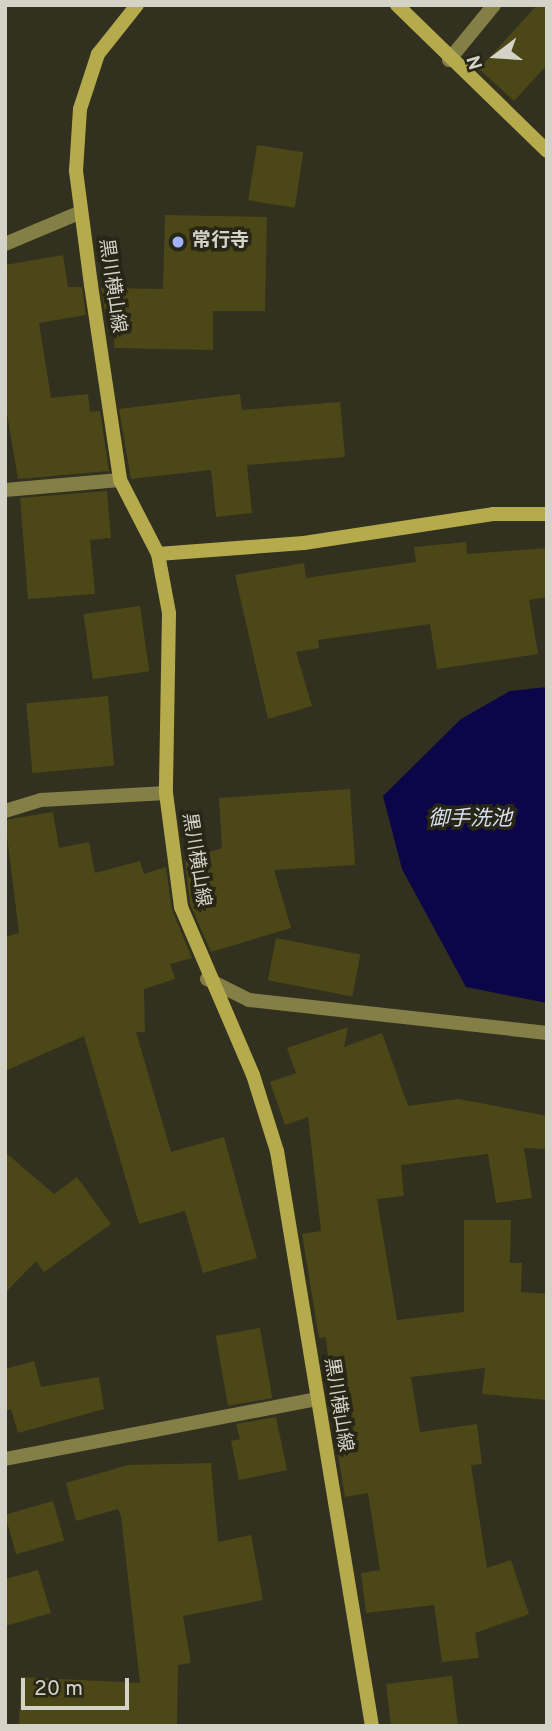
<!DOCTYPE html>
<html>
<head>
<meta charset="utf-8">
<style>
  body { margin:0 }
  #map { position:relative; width:552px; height:1731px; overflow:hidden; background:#32301f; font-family:Overpass,"Noto Sans JP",sans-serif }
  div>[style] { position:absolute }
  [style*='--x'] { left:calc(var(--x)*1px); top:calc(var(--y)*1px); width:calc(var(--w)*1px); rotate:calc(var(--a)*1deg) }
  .water>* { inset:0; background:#0b0647 }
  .building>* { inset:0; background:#4c4717; transform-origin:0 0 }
  .street>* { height:14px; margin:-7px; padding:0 7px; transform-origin:7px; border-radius:7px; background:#847f46 }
  .secondary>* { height:14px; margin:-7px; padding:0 7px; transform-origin:7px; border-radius:7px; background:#b5ab4c }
  .dots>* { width:19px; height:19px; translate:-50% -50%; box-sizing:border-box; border:4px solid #282616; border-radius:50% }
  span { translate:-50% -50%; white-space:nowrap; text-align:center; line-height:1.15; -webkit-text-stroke:7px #282616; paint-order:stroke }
  .poi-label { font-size:19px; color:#d4d3c8; font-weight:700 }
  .left { translate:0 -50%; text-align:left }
  .street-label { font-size:19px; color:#d4d3c8 }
  .water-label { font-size:21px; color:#d9dff3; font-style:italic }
  .frame { position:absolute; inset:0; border:7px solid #d4d3c8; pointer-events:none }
  .north { position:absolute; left:461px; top:21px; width:70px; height:70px; -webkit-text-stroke:5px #282616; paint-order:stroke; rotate:253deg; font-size:19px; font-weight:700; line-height:28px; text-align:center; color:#d4d3c8 }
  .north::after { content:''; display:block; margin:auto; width:24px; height:32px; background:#d4d3c8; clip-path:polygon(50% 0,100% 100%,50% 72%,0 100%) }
  .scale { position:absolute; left:21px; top:1678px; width:108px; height:32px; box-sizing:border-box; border:4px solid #d4d3c8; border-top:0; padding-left:9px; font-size:21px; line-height:24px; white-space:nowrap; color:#d4d3c8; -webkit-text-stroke:5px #282616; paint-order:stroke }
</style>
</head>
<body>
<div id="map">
  <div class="water">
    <i style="clip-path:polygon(547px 687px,547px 1003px,466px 987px,402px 869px,383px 796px,461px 719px,510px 691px)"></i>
  </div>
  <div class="building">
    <i style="clip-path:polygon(537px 5px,547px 5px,547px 65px,514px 101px,479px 69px)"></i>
    <i style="left:257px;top:145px;width:47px;height:56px;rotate:9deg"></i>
    <i style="clip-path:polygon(165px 215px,267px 217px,265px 311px,213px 311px,213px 350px,114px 348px,115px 310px,105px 312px,101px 288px,163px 289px)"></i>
    <i style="clip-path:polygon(63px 255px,68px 287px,82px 287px,86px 315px,39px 323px,51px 398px,88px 394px,90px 412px,100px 411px,109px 471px,18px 479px,5px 402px,5px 265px)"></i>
    <i style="clip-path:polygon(240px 394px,242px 410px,340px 402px,345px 457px,247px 465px,252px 513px,216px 517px,211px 470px,131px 479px,119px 409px)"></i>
    <i style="clip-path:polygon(107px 491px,111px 538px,90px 540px,95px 594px,28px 599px,20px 498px)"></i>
    <i style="clip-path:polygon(466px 542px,467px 554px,547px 548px,547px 597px,529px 600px,538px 654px,437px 669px,430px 624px,318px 640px,319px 648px,296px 652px,312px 706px,268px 719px,235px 575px,304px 563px,306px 578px,416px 562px,414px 547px)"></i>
    <i style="left:140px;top:606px;width:66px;height:57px;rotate:82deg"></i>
    <i style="left:108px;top:696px;width:70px;height:82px;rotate:85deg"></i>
    <i style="clip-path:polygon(350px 789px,355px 865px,274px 870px,291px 928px,211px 952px,190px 904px,185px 860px,222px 848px,219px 798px)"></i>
    <i style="clip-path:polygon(53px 812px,59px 848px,89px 842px,95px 873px,140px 861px,144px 874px,166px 867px,172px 910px,192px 958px,170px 964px,175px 979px,144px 989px,145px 1032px,136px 1032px,171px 1152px,224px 1137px,257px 1258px,203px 1273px,185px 1211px,139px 1224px,84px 1036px,5px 1071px,5px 937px,19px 933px,5px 820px)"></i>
    <i style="left:276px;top:938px;width:86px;height:43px;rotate:11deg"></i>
    <i style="clip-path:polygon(348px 1027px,344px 1047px,382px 1033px,408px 1106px,459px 1099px,547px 1116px,547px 1149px,524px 1148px,532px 1198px,496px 1203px,488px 1154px,401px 1165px,404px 1196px,377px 1199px,397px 1320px,464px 1312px,464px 1220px,511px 1220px,510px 1263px,522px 1263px,521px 1292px,547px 1294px,547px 1400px,482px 1394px,485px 1368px,411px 1377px,420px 1432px,477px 1424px,482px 1464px,471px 1465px,487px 1568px,511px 1560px,529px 1614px,475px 1633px,479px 1658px,442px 1662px,434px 1605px,366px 1613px,361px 1573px,380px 1570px,368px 1493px,345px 1497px,335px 1436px,354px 1433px,344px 1365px,329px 1367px,326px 1337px,319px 1338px,302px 1234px,321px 1231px,308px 1117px,285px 1125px,270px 1082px,296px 1073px,287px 1048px)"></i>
    <i style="clip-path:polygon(5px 1152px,54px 1194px,77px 1177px,111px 1224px,44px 1272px,36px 1261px,5px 1293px)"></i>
    <i style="left:260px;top:1328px;width:71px;height:45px;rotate:80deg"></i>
    <i style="clip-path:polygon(34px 1361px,41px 1387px,99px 1377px,104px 1409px,18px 1433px,11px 1409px,5px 1411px,5px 1369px)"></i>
    <i style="clip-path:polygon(276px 1417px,287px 1470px,239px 1480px,231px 1441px,240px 1439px,236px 1424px)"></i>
    <i style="clip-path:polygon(211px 1463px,218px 1542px,251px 1535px,263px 1600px,183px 1616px,191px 1663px,178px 1665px,177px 1726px,19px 1726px,21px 1677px,140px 1683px,121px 1516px,118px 1509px,76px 1521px,66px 1483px,128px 1465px)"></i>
    <i style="left:53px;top:1501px;width:41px;height:50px;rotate:74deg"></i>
    <i style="clip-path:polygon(38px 1570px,51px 1613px,5px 1626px,5px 1579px)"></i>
    <i style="clip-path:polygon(452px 1676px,458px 1726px,391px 1726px,386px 1684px)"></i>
  </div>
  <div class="street">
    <i style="--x:449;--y:60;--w:71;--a:-50.7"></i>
    <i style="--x:5;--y:244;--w:82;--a:-22.8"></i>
    <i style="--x:5;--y:490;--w:115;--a:-5"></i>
    <i style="--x:5;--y:811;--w:38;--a:-17"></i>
    <i style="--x:41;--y:800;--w:125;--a:-3.2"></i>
    <i style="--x:207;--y:979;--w:47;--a:26.6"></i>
    <i style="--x:249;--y:1000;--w:300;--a:6.3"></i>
    <i style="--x:5;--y:1459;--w:317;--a:-10.9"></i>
  </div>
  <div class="secondary">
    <i style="--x:137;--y:5;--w:63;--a:128.5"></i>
    <i style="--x:98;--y:54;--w:58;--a:108.1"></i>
    <i style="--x:80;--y:109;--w:62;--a:93.7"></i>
    <i style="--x:76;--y:171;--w:115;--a:82.5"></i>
    <i style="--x:91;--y:285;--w:197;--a:81.5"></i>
    <i style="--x:120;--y:480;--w:83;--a:62.8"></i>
    <i style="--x:158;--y:554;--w:60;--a:79.4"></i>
    <i style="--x:169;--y:613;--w:180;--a:91"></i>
    <i style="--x:166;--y:793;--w:115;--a:82.5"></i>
    <i style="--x:181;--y:907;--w:183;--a:66.8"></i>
    <i style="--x:253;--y:1075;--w:80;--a:72.5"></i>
    <i style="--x:277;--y:1151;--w:583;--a:80.62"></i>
    <i style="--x:397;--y:5;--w:209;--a:44.2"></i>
    <i style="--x:158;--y:554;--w:146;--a:-4.3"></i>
    <i style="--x:304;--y:543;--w:191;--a:-8.7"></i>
    <i style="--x:493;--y:514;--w:54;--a:0"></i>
  </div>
  <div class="dots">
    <i style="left:178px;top:242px;background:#a1b3fd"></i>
  </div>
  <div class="poi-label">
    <span class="left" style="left:192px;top:242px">常行寺</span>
  </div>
  <div class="street-label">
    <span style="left:111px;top:286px;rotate:82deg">黒川横山線</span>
    <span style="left:195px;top:860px;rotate:81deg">黒川横山線</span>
    <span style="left:337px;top:1405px;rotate:81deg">黒川横山線</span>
  </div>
  <div class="water-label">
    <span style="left:470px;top:820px">御手洗池</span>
  </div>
  <div class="frame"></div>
  <div class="north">N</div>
  <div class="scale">20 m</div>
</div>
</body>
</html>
